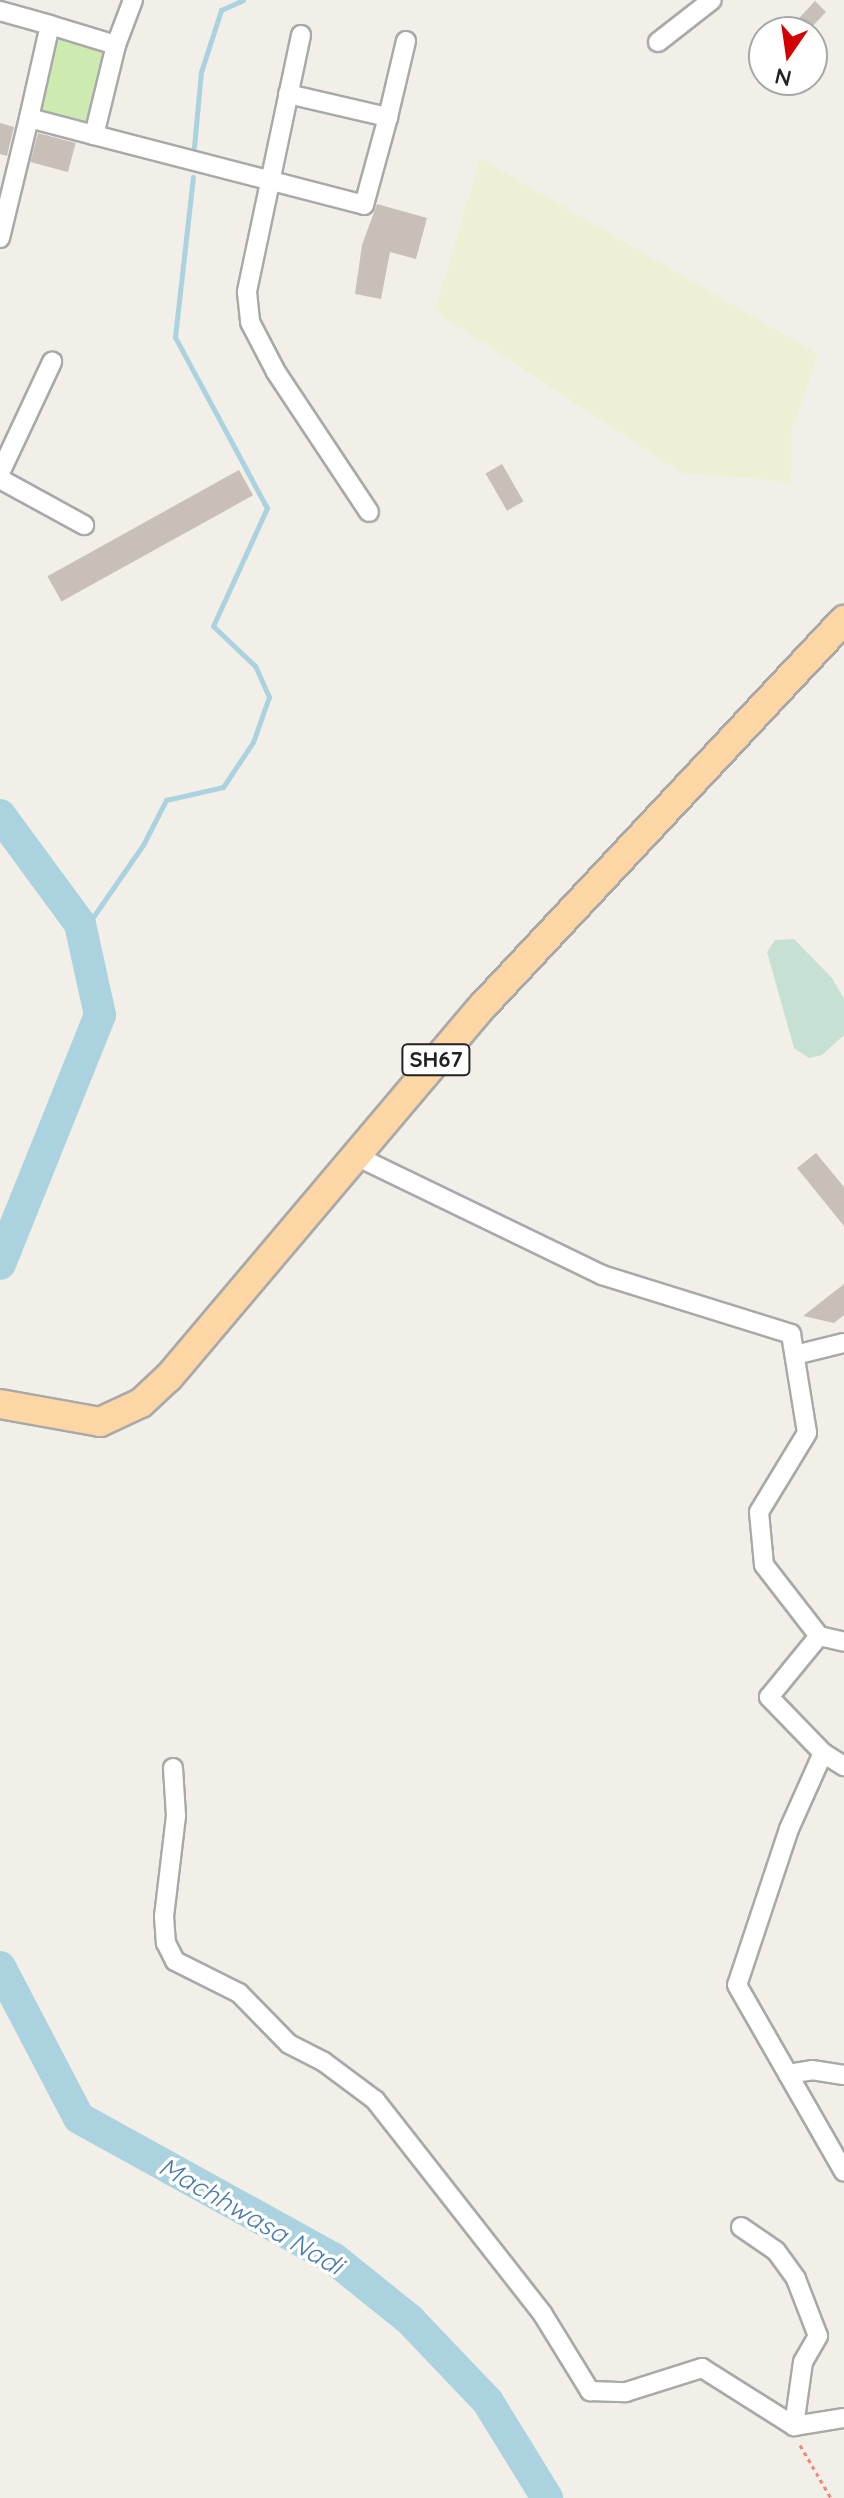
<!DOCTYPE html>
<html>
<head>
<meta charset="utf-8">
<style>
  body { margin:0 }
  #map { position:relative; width:844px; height:2498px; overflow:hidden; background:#f2efe9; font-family:Quicksand,sans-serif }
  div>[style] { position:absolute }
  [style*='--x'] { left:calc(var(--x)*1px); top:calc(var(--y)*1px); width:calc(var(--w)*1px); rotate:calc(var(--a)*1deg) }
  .farmland>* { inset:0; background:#eef0d5 }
  .grass>* { inset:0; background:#cdebb0; transform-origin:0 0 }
  .wetland>* { inset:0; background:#c6e0d4 }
  .stream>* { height:5px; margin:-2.5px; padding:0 2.5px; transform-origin:2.5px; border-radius:2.5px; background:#aad3df }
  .river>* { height:32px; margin:-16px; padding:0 16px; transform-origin:16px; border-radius:16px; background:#aad3df }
  .building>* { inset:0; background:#c7bfb8; transform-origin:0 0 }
  .path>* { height:3px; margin-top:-1.5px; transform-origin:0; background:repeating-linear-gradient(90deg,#fa8072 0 4px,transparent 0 8px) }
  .roads { filter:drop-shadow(2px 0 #a9a9a9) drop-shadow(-2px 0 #a9a9a9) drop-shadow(0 2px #a9a9a9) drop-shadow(0 -2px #a9a9a9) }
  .street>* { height:18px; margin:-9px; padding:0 9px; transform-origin:9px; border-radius:9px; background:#fff }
  .primary>* { height:28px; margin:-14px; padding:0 14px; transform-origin:14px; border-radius:14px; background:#fcd6a4 }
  span { translate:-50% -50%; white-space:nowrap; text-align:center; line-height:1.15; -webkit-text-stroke:7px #fff; paint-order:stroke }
  .shield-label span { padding:2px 6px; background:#fff; border:2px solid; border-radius:6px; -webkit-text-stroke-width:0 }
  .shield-label { font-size:22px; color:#222; font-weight:700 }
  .water-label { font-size:26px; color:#4a7aab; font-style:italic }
  .north { position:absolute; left:748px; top:16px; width:80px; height:80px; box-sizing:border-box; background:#fff; border:2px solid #a7a7a7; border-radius:50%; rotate:193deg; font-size:22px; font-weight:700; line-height:32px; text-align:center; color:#222 }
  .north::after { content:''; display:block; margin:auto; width:28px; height:36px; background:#d40000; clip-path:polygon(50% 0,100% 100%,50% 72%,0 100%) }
</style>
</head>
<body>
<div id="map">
  <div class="farmland">
    <i style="clip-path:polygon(480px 158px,818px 354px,792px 430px,791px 482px,681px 473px,435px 311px)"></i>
  </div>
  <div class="grass">
    <i style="left:56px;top:34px;width:54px;height:85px;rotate:15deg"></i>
  </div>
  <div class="wetland">
    <i style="clip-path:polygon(794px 939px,832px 978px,844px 999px,844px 1035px,822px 1055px,809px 1058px,794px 1048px,767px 952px,775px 940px)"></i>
  </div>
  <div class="stream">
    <i style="--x:194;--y:147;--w:75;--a:-84.7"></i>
    <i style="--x:201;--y:72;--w:65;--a:-72.1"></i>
    <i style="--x:221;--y:10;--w:24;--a:-24"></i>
    <i style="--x:82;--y:933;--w:107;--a:-55.3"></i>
    <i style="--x:143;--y:845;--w:51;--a:-62.9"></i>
    <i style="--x:166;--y:800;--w:58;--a:-12.8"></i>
    <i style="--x:223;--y:787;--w:54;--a:-56.3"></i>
    <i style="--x:253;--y:742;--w:48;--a:-70.4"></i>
    <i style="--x:269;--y:697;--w:34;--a:-114"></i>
    <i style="--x:255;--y:666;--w:58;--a:-136.4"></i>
    <i style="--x:213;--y:626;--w:130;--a:-65.4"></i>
    <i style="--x:267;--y:508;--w:194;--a:-118.3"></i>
    <i style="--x:175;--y:337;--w:161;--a:-83.6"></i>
  </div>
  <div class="river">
    <i style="--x:0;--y:815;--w:135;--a:53.7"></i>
    <i style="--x:80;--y:924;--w:93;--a:77.6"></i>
    <i style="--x:100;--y:1015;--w:268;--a:111.9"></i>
    <i style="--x:0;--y:1967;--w:170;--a:62.4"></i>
    <i style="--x:79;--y:2118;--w:290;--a:28.9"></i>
    <i style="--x:333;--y:2258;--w:99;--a:38.8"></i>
    <i style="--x:410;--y:2320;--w:113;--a:46.4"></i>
    <i style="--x:488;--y:2402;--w:113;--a:58.4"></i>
  </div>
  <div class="building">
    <i style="clip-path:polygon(815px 1px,826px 12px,807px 32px,786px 32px)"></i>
    <i style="clip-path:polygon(0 123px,14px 127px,7px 156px,0 154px)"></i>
    <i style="left:38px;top:133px;width:39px;height:30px;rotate:15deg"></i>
    <i style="clip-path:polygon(377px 204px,427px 218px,416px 259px,390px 252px,381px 299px,355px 294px,362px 245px)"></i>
    <i style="left:502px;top:464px;width:43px;height:19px;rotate:60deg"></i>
    <i style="left:239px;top:470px;width:29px;height:219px;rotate:61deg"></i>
    <i style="clip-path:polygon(816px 1153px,844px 1187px,844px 1226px,797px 1168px)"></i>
    <i style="clip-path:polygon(844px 1284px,844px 1315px,834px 1323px,803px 1316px)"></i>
  </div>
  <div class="path">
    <i style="--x:800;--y:2445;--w:61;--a:59.7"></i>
  </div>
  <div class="roads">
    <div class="street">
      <i style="--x:0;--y:11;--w:52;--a:15.6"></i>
      <i style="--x:50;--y:25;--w:69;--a:16.9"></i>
      <i style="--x:116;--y:45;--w:93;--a:103.7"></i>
      <i style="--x:94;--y:135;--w:67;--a:-165.3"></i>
      <i style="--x:29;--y:118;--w:95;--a:-77.3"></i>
      <i style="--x:301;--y:35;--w:263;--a:101.9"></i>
      <i style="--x:247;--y:292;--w:30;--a:84"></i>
      <i style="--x:250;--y:322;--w:56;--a:62.5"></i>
      <i style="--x:276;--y:372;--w:168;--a:56.4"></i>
      <i style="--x:658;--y:42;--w:68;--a:-37.9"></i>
      <i style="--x:116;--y:45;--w:48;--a:-69.3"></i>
      <i style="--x:288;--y:94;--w:103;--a:13"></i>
      <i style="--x:388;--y:117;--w:78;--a:-76.7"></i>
      <i style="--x:94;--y:135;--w:279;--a:14.5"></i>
      <i style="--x:364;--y:205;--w:91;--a:-74.7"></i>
      <i style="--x:0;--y:238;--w:123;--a:-76.4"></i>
      <i style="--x:0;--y:473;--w:123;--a:-64.9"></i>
      <i style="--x:0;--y:479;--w:96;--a:28.7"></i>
      <i style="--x:354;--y:1155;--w:276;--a:25.8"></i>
      <i style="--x:602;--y:1275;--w:198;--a:17.3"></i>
      <i style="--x:791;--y:1334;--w:100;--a:80.8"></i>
      <i style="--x:807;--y:1433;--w:92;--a:121.3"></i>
      <i style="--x:759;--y:1512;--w:53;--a:84.6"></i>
      <i style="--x:764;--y:1565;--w:90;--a:52.2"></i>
      <i style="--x:819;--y:1636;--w:79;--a:129.3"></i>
      <i style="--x:769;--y:1697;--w:78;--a:46"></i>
      <i style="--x:823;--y:1753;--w:83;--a:114.1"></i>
      <i style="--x:789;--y:1829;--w:164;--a:108.4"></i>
      <i style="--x:737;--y:1985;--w:215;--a:60.2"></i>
      <i style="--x:795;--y:1355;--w:50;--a:-13.8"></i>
      <i style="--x:819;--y:1636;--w:26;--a:13"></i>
      <i style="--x:823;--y:1753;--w:25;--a:32"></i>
      <i style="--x:173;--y:1768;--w:48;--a:86.4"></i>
      <i style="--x:176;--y:1816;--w:101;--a:96.8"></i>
      <i style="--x:164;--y:1916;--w:27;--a:86"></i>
      <i style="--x:166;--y:1943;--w:20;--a:63"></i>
      <i style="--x:175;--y:1961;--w:72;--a:26.6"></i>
      <i style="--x:239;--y:1993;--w:71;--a:45.6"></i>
      <i style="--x:289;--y:2044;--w:39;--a:27"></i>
      <i style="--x:324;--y:2062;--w:64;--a:36.7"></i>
      <i style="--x:375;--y:2100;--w:271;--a:51.9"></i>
      <i style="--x:542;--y:2313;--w:92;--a:58.4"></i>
      <i style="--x:590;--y:2391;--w:36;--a:2"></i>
      <i style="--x:626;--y:2392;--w:80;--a:-17.5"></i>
      <i style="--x:702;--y:2368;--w:109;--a:32.2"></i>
      <i style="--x:794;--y:2426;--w:51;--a:-9.1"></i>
      <i style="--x:788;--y:2074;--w:24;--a:-9"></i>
      <i style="--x:812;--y:2070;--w:32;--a:9"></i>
      <i style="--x:741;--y:2227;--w:42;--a:34.4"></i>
      <i style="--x:776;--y:2251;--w:34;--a:54"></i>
      <i style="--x:796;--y:2279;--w:61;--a:68.9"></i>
      <i style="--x:818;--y:2336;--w:30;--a:120"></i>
      <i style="--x:803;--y:2362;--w:65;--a:98"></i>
    </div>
    <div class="primary">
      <i style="--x:0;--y:1404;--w:102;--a:10.2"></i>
      <i style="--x:100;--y:1422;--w:45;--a:-24.9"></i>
      <i style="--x:141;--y:1403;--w:38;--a:-43"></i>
      <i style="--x:169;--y:1377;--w:482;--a:-49.8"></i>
      <i style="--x:480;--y:1009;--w:533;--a:-46.9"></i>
    </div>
  </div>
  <div class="shield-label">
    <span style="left:436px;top:1060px">SH67</span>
  </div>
  <div class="water-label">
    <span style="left:251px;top:2216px;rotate:30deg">Machhwasa Nadi</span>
  </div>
  <div class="north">N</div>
</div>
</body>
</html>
